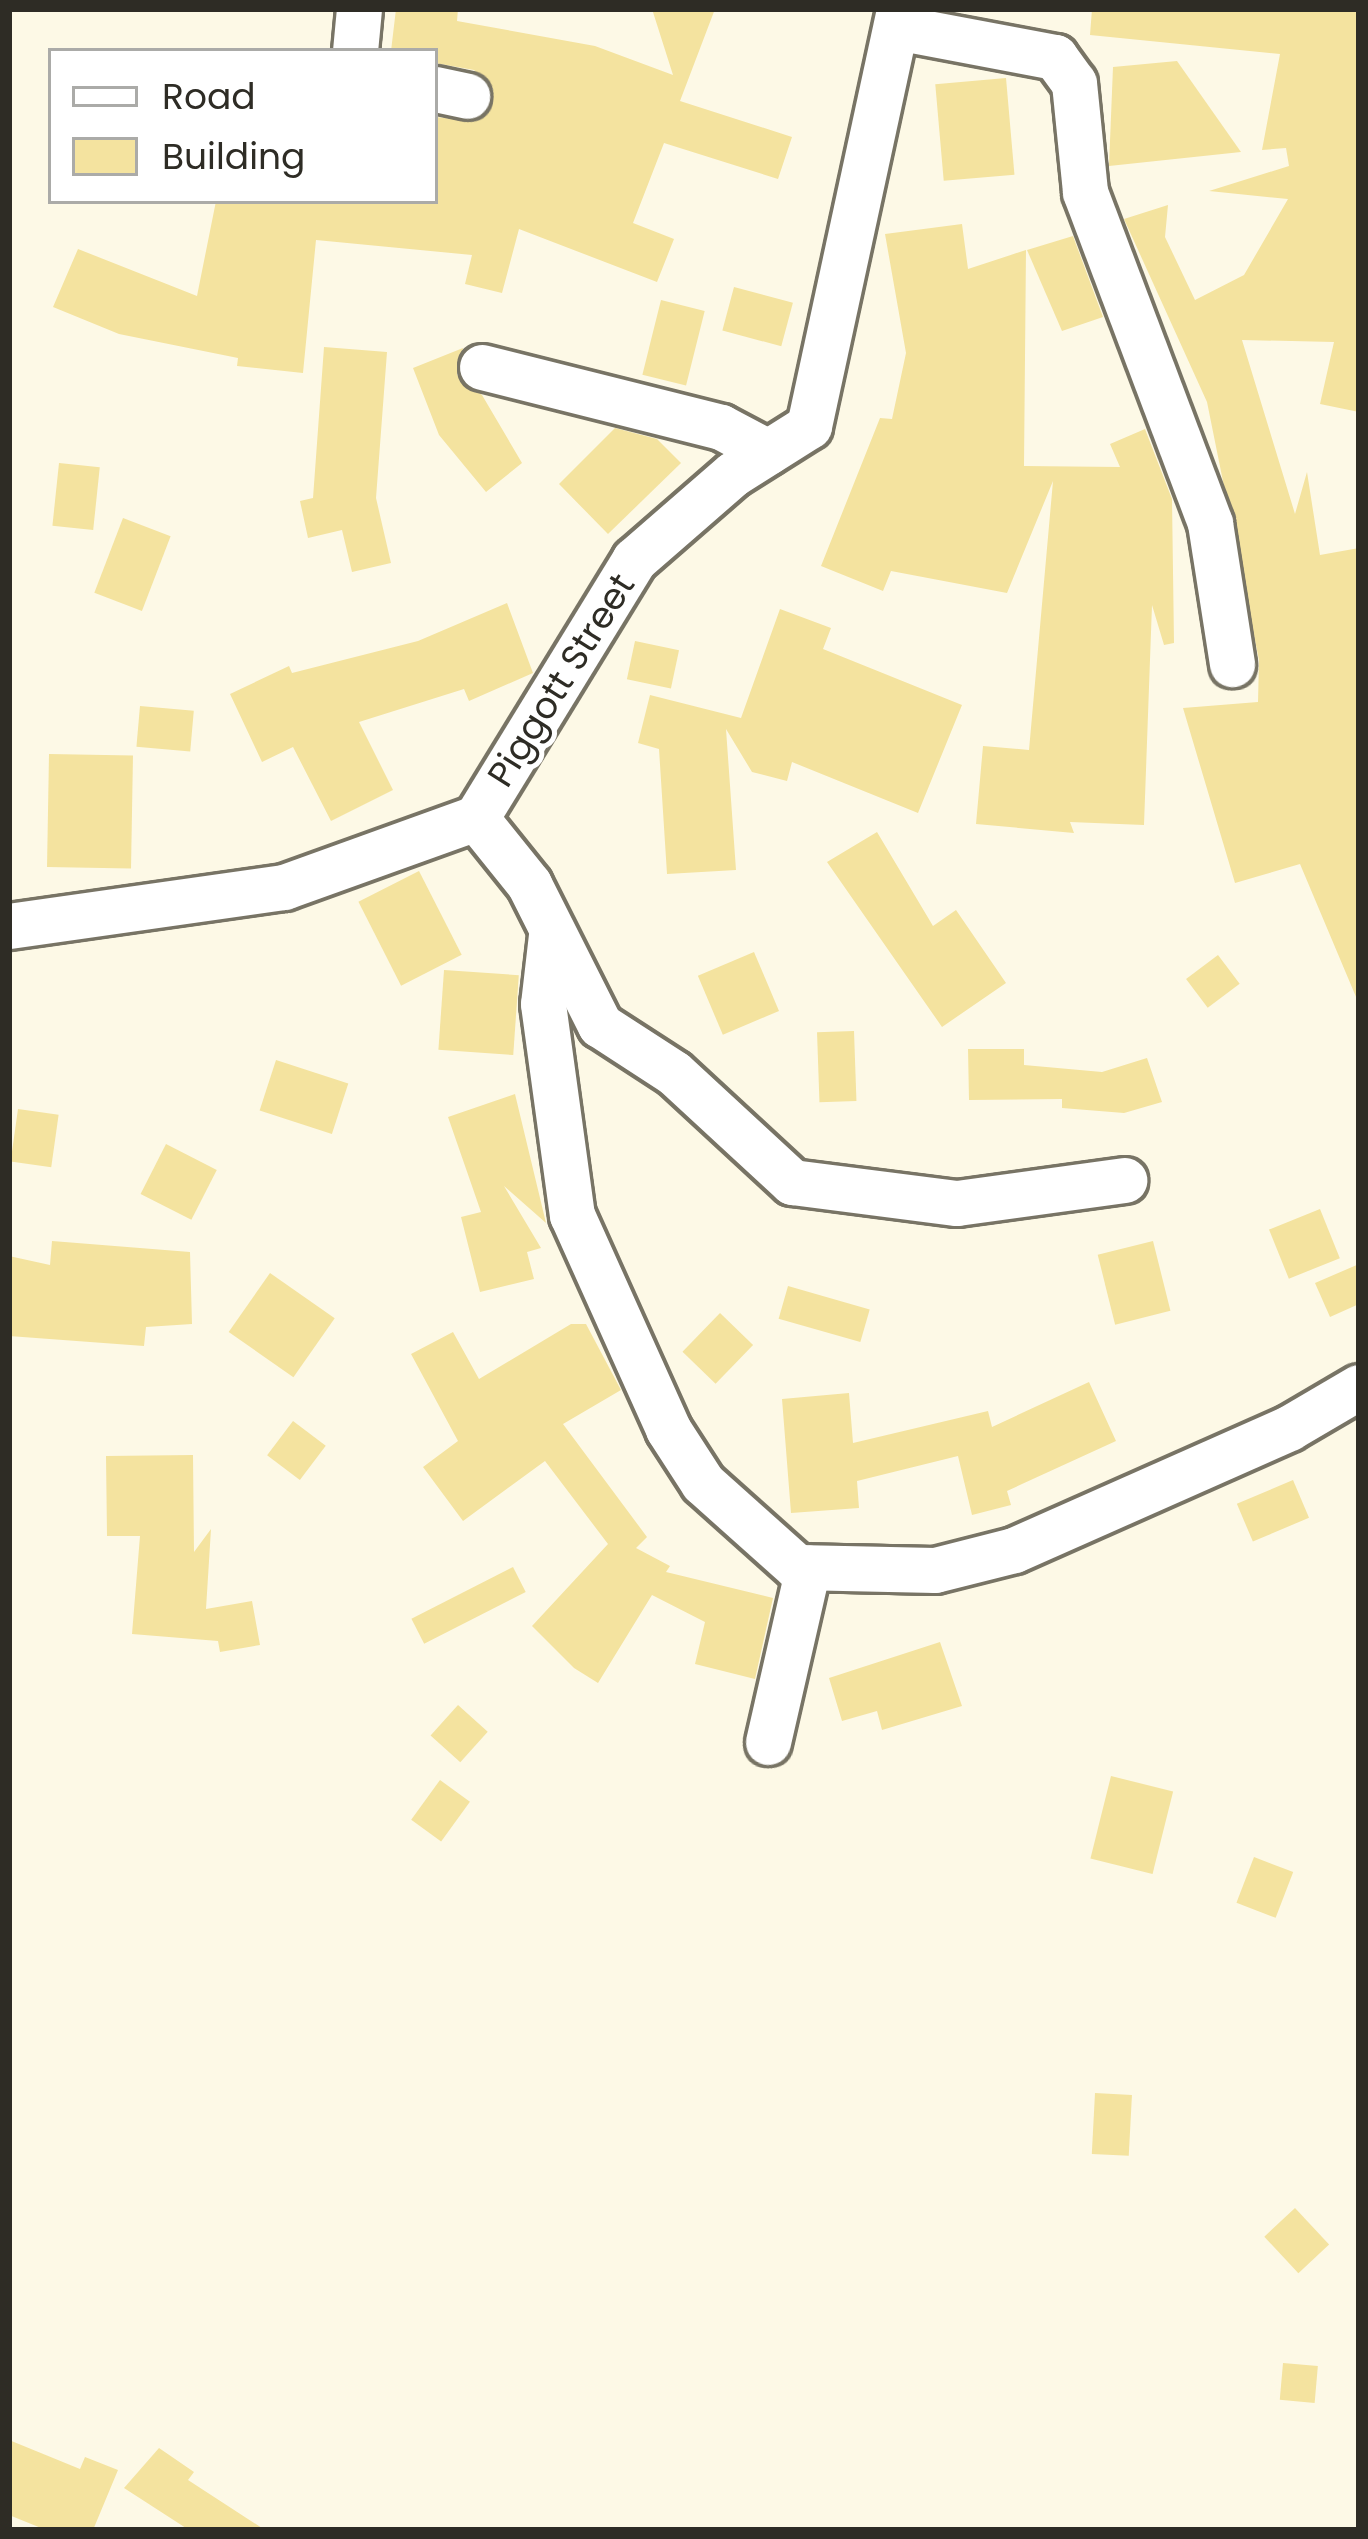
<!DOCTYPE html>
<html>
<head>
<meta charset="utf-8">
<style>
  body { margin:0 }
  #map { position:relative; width:1368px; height:2539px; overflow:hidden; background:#fdf9e6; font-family:Poppins,sans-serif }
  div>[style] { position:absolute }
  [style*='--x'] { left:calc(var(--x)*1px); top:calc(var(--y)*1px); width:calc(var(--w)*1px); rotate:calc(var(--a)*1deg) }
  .building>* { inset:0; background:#f4e39f; transform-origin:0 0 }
  .roads { filter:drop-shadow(3px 0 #787465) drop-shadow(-3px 0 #787465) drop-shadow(0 3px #787465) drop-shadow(0 -3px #787465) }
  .minor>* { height:45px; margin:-22.5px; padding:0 22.5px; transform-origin:22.5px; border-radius:22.5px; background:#fff }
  span { translate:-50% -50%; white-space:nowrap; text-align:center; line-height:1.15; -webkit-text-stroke:10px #fff; paint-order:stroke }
  .street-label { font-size:36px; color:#2e2c25 }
  .frame { position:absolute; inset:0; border:12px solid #2e2c25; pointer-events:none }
  .legend { position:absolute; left:48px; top:48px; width:390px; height:156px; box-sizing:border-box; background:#fff; border:3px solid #ababa8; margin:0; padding:15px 21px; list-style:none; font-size:36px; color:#2e2c25 }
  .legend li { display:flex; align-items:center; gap:24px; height:60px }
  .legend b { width:60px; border:3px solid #ababa8 }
</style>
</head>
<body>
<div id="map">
  <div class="building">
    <i style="clip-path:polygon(396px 9px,458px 9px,457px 21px,595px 46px,673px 75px,652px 9px,715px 9px,680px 101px,792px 137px,778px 179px,664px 143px,633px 223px,674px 239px,657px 282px,519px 229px,502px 293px,465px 284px,472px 255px,316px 240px,303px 373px,237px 366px,238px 358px,119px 334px,53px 307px,78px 249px,197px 296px,216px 201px,435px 201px,435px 117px,476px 121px,493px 89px,474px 70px,435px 63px,435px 51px,391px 51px)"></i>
    <i style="clip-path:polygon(1092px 9px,1359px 9px,1359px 412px,1320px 404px,1334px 342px,1242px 340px,1295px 514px,1307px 472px,1320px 555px,1359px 548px,1359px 1004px,1300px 864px,1235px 883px,1183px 708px,1258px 702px,1259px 660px,1207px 402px,1124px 219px,1168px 205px,1165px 237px,1195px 300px,1244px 275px,1288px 199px,1209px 191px,1289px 166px,1286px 148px,1262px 150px,1280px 54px,1090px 35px)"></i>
    <i style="clip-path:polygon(1177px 61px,1241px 152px,1109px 166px,1113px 67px)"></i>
    <i style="left:1006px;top:78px;width:97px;height:71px;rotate:85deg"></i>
    <i style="clip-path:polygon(962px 224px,968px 269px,1026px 250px,1024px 466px,1120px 467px,1110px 444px,1145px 429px,1172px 499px,1174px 643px,1164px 645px,1152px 605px,1144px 825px,1070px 822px,1074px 833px,976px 824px,983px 746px,1029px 750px,1053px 481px,1007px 593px,891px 571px,883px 591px,821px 566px,880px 418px,892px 419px,906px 353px,885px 234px)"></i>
    <i style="clip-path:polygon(1073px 236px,1103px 317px,1062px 331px,1027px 250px)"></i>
    <i style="left:734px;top:287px;width:61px;height:45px;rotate:15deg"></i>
    <i style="left:661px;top:300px;width:45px;height:77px;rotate:14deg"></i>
    <i style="clip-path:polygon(324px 347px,387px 352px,376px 498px,391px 563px,352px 572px,342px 530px,308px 538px,300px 501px,313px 498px)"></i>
    <i style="clip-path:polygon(463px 348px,457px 375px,482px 395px,522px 463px,486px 492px,439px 435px,413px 368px)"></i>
    <i style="clip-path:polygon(615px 428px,657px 439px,681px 463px,608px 534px,559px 484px)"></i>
    <i style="left:59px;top:463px;width:41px;height:63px;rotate:6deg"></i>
    <i style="left:123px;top:518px;width:51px;height:80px;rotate:21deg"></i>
    <i style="clip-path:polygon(507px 603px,533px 673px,469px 701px,464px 689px,359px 722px,393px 790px,331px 821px,293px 747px,262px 762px,230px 694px,289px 666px,292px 673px,418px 641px)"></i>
    <i style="clip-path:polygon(780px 609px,831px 628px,823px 649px,962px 705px,918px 813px,792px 762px,787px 781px,752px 772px,726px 729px,736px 870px,667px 874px,659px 749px,638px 743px,650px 695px,741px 718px)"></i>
    <i style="left:635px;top:641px;width:45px;height:39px;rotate:12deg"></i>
    <i style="left:140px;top:706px;width:54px;height:41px;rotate:5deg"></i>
    <i style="left:49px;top:754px;width:84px;height:113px;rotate:1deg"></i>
    <i style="clip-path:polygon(877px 832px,933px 926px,956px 910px,1006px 983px,942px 1027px,827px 862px)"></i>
    <i style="left:419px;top:871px;width:94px;height:68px;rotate:63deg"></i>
    <i style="left:754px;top:952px;width:64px;height:61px;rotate:67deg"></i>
    <i style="left:1218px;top:955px;width:36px;height:40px;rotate:53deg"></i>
    <i style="left:444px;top:970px;width:75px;height:80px;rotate:4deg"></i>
    <i style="left:854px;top:1031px;width:70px;height:37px;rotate:88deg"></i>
    <i style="clip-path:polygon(968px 1049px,1024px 1049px,1024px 1065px,1102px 1072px,1147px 1058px,1162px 1102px,1124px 1113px,1062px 1108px,1062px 1099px,969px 1100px)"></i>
    <i style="left:276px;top:1060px;width:76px;height:53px;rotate:18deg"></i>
    <i style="clip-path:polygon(515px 1094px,546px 1223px,504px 1186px,541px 1248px,527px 1252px,534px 1279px,480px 1292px,461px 1217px,481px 1212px,448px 1117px)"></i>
    <i style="left:18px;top:1109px;width:41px;height:53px;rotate:8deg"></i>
    <i style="left:166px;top:1144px;width:57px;height:56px;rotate:27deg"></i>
    <i style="left:1320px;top:1209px;width:53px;height:55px;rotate:68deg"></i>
    <i style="clip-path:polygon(52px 1241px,190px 1252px,192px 1324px,146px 1327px,144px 1346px,9px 1336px,9px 1256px,50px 1265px)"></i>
    <i style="left:1153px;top:1241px;width:72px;height:57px;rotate:76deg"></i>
    <i style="clip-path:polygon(1359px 1264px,1359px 1304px,1330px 1317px,1315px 1283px)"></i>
    <i style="left:270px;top:1273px;width:79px;height:72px;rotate:35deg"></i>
    <i style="left:788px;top:1286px;width:85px;height:34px;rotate:16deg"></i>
    <i style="left:720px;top:1313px;width:46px;height:54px;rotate:44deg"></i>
    <i style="clip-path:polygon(571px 1324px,586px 1324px,621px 1390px,563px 1424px,647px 1537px,636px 1548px,670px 1566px,666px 1572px,773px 1598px,755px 1679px,695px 1664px,705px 1622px,652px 1595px,598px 1683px,574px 1668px,532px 1626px,608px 1544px,545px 1461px,463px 1521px,423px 1467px,458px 1441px,411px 1354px,453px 1332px,479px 1379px)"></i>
    <i style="clip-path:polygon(1089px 1382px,1116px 1441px,1007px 1491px,1011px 1505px,972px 1515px,958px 1456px,857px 1481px,859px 1508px,791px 1513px,782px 1399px,849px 1393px,853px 1443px,988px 1411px,992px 1427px)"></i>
    <i style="left:293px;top:1421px;width:41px;height:43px;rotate:37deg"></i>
    <i style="clip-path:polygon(193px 1455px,194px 1552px,211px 1529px,206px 1609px,252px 1601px,260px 1645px,220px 1652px,218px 1641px,132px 1634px,140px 1536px,107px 1536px,106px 1456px)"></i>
    <i style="left:1293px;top:1480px;width:41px;height:61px;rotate:67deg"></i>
    <i style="left:513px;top:1567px;width:28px;height:114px;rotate:63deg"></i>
    <i style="clip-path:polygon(940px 1642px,962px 1706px,882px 1730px,877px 1711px,842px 1721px,829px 1678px)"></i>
    <i style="left:458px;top:1705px;width:40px;height:41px;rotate:42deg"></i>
    <i style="left:1111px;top:1776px;width:64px;height:85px;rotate:14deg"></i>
    <i style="left:440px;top:1780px;width:37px;height:49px;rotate:36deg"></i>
    <i style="left:1254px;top:1857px;width:42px;height:49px;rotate:21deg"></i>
    <i style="left:1095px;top:2093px;width:37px;height:61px;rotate:3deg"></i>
    <i style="left:1295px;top:2208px;width:50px;height:42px;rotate:47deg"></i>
    <i style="left:1283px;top:2363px;width:35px;height:37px;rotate:5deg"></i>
    <i style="clip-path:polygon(9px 2440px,80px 2469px,85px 2457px,118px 2470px,93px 2530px,46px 2530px,9px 2515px)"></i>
    <i style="clip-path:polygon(159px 2448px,194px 2472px,188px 2480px,265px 2530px,189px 2530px,124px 2488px)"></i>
  </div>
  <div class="roads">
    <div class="minor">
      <i style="--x:901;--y:28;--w:157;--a:10.7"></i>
      <i style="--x:1055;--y:57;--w:32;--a:54"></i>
      <i style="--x:1074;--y:83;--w:110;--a:84.2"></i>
      <i style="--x:1085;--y:192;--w:354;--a:69.3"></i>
      <i style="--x:1210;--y:523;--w:143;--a:81.1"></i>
      <i style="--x:355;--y:51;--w:42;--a:-84.6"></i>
      <i style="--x:435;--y:89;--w:33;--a:12"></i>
      <i style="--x:482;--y:367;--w:246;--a:14.1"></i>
      <i style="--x:721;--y:427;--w:53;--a:28"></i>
      <i style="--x:476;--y:818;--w:85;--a:51.2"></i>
      <i style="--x:529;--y:884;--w:158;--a:63.3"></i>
      <i style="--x:600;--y:1025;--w:88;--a:33"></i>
      <i style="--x:674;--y:1073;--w:161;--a:42.7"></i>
      <i style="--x:792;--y:1182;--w:166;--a:7.3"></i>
      <i style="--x:957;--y:1203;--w:169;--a:-7.8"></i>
      <i style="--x:9;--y:926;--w:278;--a:-8.1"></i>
      <i style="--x:284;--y:887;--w:204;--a:-19.8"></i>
      <i style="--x:476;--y:818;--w:303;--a:-58.5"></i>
      <i style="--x:634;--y:560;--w:131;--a:-41"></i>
      <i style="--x:733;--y:474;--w:90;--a:-32.3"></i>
      <i style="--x:809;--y:426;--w:427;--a:-77.8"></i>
      <i style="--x:551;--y:935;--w:69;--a:96.6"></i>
      <i style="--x:543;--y:1004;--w:213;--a:82.2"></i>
      <i style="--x:572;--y:1215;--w:235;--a:65.8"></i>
      <i style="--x:668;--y:1429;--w:64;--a:57.1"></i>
      <i style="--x:703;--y:1483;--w:126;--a:41.8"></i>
      <i style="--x:797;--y:1567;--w:138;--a:1.2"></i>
      <i style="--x:935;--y:1570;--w:81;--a:-14.2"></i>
      <i style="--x:1014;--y:1550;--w:301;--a:-23.9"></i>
      <i style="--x:1289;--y:1428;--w:81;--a:-30.4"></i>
      <i style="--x:768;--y:1742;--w:179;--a:-77.1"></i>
    </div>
  </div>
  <div class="street-label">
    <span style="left:561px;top:680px;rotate:-58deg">Piggott Street</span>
  </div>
  <div class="frame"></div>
  <ul class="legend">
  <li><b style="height:15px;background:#fff"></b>Road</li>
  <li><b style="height:33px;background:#f4e39f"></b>Building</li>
  </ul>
</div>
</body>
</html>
